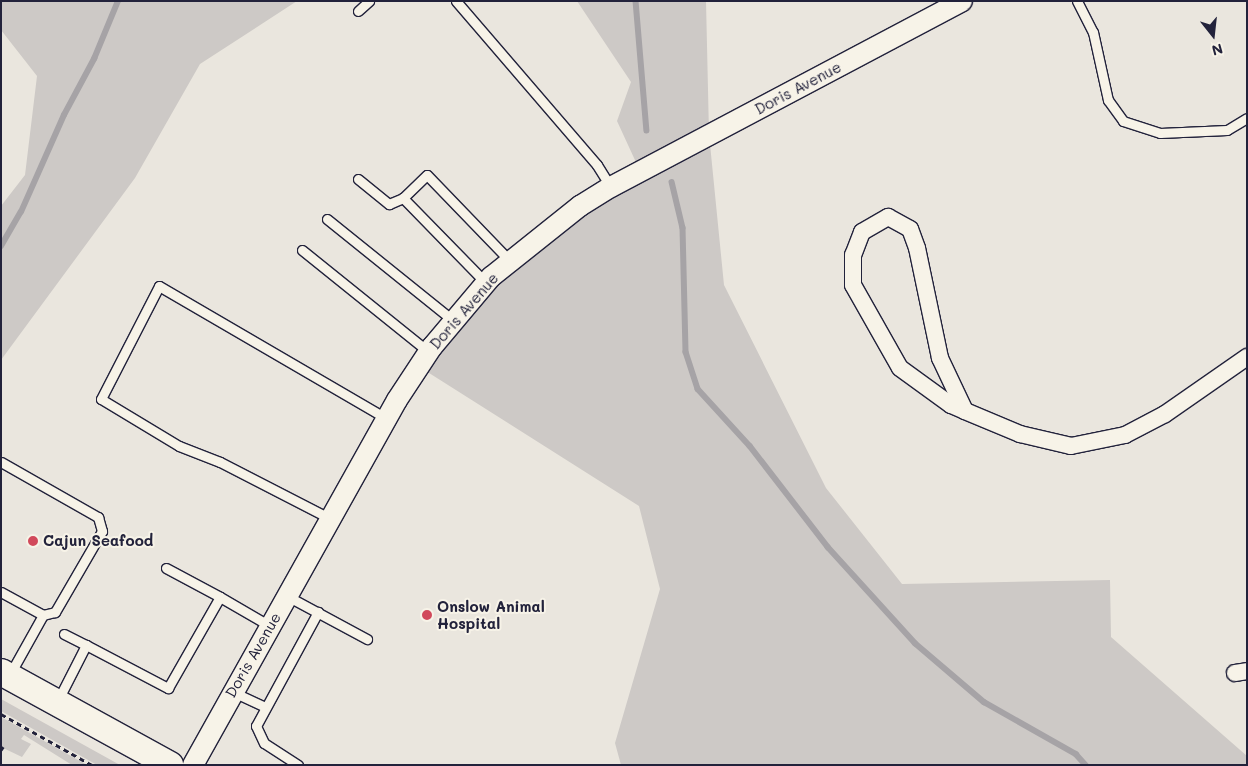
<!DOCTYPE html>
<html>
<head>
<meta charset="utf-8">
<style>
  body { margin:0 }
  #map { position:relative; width:1248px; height:766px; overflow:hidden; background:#eae6de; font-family:Mali,sans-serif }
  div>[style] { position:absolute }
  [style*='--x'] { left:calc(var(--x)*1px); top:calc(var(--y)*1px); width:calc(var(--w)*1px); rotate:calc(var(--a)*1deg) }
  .green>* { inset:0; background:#cdc9c6 }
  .stream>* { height:5.5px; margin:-2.75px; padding:0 2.75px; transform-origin:2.75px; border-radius:2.75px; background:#a6a3a6 }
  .path>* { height:3px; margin-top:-1.5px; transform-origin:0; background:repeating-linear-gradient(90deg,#22223b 0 5px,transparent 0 9px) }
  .roads { filter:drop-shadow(1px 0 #22223b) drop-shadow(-1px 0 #22223b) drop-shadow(0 1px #22223b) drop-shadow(0 -1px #22223b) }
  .service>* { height:9px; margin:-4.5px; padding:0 4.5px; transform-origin:4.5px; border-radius:4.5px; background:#f7f3e8 }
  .minor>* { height:16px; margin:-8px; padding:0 8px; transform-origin:8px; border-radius:8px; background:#f7f3e8 }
  .tertiary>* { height:20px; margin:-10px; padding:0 10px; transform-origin:10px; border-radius:10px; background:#f7f3e8 }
  .primary>* { height:26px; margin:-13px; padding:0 13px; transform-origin:13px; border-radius:13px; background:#f7f3e8 }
  .dots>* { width:14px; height:14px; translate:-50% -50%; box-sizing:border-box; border:2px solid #f7f3e8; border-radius:50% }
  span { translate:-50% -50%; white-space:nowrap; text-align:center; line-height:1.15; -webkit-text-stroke:4px #f7f3e8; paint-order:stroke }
  .street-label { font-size:15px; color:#22223b }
  .poi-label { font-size:15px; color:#22223b; font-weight:700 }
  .left { translate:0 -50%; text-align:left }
  .frame { position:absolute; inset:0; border:2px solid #22223b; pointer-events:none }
  .north { position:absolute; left:1188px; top:10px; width:50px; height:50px; -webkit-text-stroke:4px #f7f3e8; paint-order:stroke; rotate:164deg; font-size:14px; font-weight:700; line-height:20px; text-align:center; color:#22223b }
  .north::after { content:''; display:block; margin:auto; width:18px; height:22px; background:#22223b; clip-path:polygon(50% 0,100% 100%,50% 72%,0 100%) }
</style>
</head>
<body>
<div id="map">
  <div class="green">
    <i style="clip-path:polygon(1px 1px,297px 1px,200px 64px,135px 178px,1px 360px,1px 206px,25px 175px,37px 76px,1px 30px)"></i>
    <i style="clip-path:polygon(577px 1px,706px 1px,709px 134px,724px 285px,826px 488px,902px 584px,1110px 580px,1111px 637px,1247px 756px,1247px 765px,621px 765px,615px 743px,660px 589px,639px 506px,418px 366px,491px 277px,640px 171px,617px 121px,631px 82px)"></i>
    <i style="clip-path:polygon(1px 699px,120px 765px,97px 765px,1px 711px)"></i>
    <i style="clip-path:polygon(1px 717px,87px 765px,72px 765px,24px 735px,21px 739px,31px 744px,22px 757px,1px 747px)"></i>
  </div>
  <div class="stream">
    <i style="--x:636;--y:1;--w:130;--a:85.2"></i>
    <i style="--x:672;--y:182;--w:47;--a:76.6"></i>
    <i style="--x:683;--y:228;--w:124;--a:88.6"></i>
    <i style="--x:686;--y:352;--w:39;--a:72"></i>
    <i style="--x:698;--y:389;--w:77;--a:47.6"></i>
    <i style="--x:750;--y:446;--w:128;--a:52.3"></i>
    <i style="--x:828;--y:547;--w:130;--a:47.8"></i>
    <i style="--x:915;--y:643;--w:91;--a:40.5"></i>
    <i style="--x:984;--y:702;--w:106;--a:29.5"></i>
    <i style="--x:1076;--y:754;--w:15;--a:48"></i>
    <i style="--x:1;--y:246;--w:39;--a:-60"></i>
    <i style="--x:21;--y:212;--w:106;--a:-66.1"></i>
    <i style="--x:64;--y:115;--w:64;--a:-61.8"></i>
    <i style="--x:94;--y:59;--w:63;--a:-67.5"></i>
  </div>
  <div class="path">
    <i style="--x:1;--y:714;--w:104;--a:29.3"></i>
    <i style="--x:1;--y:750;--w:4;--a:-56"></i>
  </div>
  <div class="roads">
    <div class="service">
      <i style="--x:456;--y:1;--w:216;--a:49.3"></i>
      <i style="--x:597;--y:165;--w:26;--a:58"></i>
      <i style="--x:1077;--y:1;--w:35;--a:63"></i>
      <i style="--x:1093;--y:32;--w:70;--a:77.6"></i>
      <i style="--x:1108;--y:100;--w:26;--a:54"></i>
      <i style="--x:1123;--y:121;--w:39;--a:18"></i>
      <i style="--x:1160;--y:133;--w:67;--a:-2.6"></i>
      <i style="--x:1227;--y:130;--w:23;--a:-31"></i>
      <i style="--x:358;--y:11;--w:15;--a:-42"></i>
      <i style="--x:358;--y:179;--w:40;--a:39"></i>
      <i style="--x:389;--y:204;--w:15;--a:-23"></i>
      <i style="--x:327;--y:219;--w:163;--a:38.8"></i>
      <i style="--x:302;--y:250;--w:163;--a:38.8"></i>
      <i style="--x:486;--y:283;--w:119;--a:-134.3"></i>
      <i style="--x:403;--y:198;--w:33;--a:-44"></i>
      <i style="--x:427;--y:175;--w:120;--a:46"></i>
      <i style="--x:1;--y:462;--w:112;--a:29.6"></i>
      <i style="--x:98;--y:517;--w:15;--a:74"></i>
      <i style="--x:102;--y:531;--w:94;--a:120.1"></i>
      <i style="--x:55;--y:612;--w:12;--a:166"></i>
      <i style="--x:43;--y:615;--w:48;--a:-151.3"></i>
      <i style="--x:329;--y:518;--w:123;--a:-152.8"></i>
      <i style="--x:220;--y:462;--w:44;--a:-158.7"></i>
      <i style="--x:179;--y:446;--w:91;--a:-148.9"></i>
      <i style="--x:101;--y:399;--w:127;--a:-62.8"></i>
      <i style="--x:159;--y:286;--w:263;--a:30.2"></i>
      <i style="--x:166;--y:568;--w:61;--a:28.2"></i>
      <i style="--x:287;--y:596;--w:91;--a:28.3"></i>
      <i style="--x:64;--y:634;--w:25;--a:27"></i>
      <i style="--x:10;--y:674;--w:68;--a:-60.8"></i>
      <i style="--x:233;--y:692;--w:35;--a:25"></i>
      <i style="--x:58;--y:700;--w:62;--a:-63"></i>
      <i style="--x:86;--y:645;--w:93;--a:27.7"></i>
      <i style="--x:168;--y:688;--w:105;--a:-60.3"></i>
      <i style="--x:220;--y:597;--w:58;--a:30.1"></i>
      <i style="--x:298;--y:765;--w:40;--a:-147.1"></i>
      <i style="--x:264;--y:743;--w:19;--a:-115"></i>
      <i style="--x:256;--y:726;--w:130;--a:-61.5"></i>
    </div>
    <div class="minor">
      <i style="--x:965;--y:411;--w:59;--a:-115.3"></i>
      <i style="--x:940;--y:358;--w:112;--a:-101.8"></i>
      <i style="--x:917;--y:248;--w:20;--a:-110"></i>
      <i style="--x:910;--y:229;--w:25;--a:-151"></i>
      <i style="--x:888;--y:217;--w:30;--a:150"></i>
      <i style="--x:862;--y:232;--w:25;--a:111"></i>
      <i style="--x:853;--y:255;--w:30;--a:90"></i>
      <i style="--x:853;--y:285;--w:95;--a:60.5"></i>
      <i style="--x:900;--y:368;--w:63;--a:36"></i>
      <i style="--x:951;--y:405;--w:15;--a:23"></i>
      <i style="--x:965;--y:411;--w:60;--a:22.7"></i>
      <i style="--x:1020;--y:434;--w:52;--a:13.2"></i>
      <i style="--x:1071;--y:446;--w:55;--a:-11.5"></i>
      <i style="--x:1125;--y:435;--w:45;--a:-27.7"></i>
      <i style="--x:1165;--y:414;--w:100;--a:-34.8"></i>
      <i style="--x:1235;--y:673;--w:12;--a:-9"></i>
    </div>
    <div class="tertiary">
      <i style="--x:193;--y:765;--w:418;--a:-60.8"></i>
      <i style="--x:397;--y:400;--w:64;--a:-56.6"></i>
      <i style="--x:432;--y:347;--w:92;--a:-49.9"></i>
      <i style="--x:491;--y:277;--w:114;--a:-38.6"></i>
      <i style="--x:580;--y:206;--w:36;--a:-32"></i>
      <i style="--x:611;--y:187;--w:397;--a:-27.9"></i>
    </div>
    <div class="primary">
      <i style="--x:1;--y:672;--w:193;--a:28.8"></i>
    </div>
  </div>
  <div class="dots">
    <i style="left:33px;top:541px;background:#d1495b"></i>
    <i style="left:427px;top:615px;background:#d1495b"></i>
  </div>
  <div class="street-label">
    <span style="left:798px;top:88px;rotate:-28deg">Doris Avenue</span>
    <span style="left:464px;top:311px;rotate:-49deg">Doris Avenue</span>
    <span style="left:253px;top:655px;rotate:-60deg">Doris Avenue</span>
  </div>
  <div class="poi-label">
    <span class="left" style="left:43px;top:541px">Cajun Seafood</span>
    <span class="left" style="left:437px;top:615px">Onslow Animal<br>Hospital</span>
  </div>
  <div class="frame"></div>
  <div class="north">N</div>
</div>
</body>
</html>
